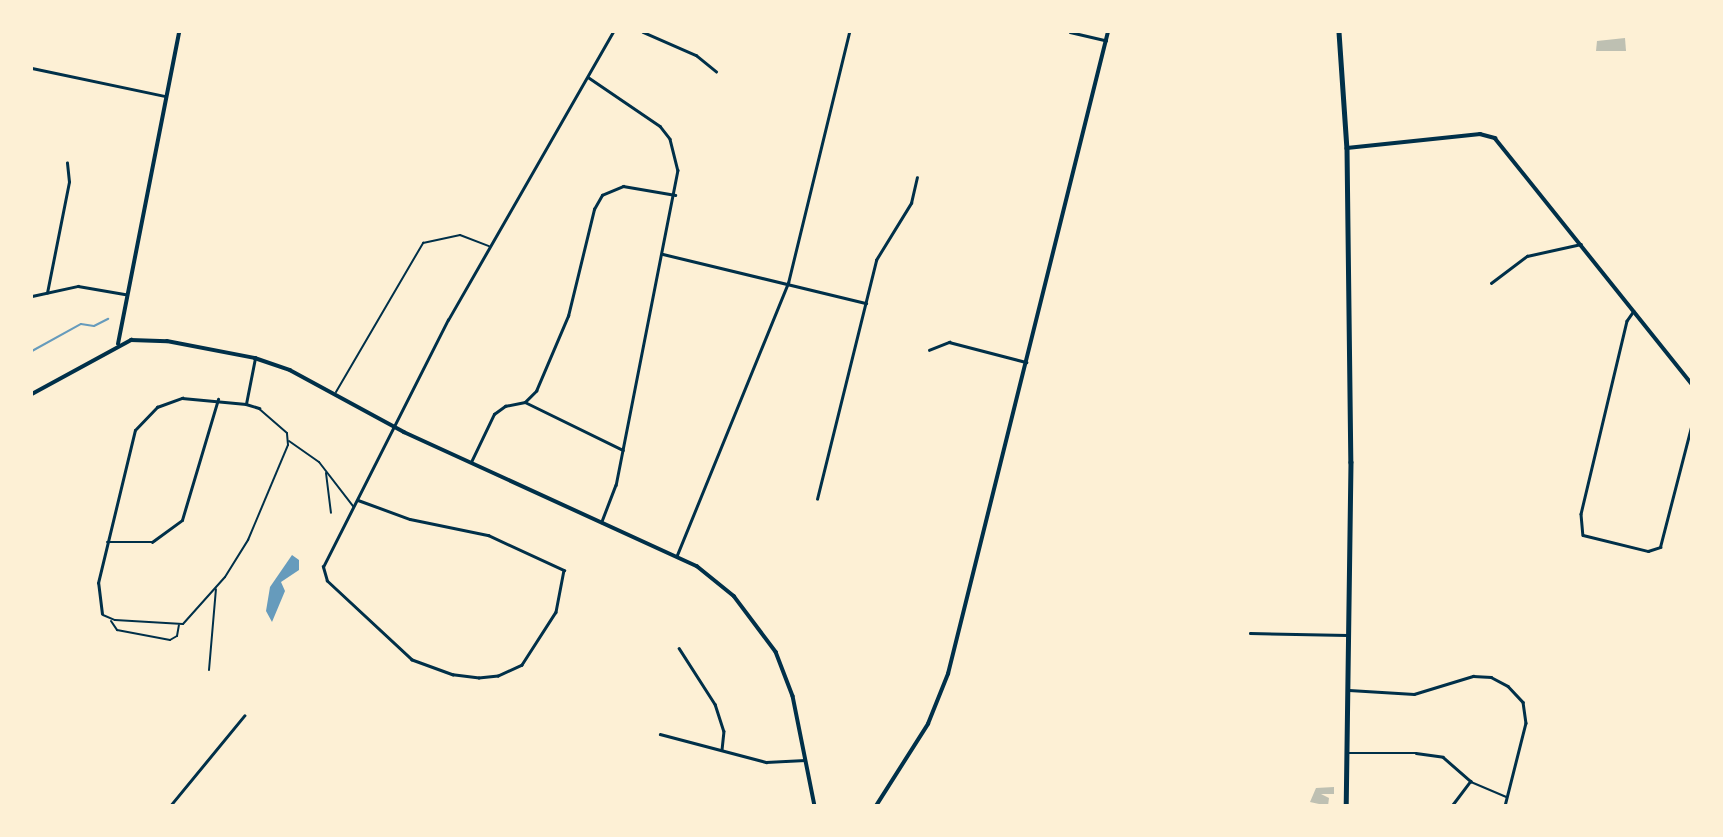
<!DOCTYPE html>
<html>
<head>
<meta charset="utf-8">
<style>
  body { margin:0 }
  #map { position:relative; width:1723px; height:837px; overflow:hidden; background:#fdf0d5; font-family:Montserrat,sans-serif }
  div>[style] { position:absolute }
  [style*='--x'] { left:calc(var(--x)*1px); top:calc(var(--y)*1px); width:calc(var(--w)*1px); rotate:calc(var(--a)*1deg) }
  .water>* { inset:0; background:#669bbc }
  .stream>* { height:2px; margin:-1px; padding:0 1px; transform-origin:1px; border-radius:1px; background:#669bbc }
  .building>* { inset:0; background:#bec0b2 }
  .service>* { height:2px; margin:-1px; padding:0 1px; transform-origin:1px; border-radius:1px; background:#003049 }
  .minor>* { height:2.5px; margin:-1.25px; padding:0 1.25px; transform-origin:1.25px; border-radius:1.25px; background:#003049 }
  .tertiary>* { height:3.5px; margin:-1.75px; padding:0 1.75px; transform-origin:1.75px; border-radius:1.75px; background:#003049 }
  .secondary>* { height:4.5px; margin:-2.25px; padding:0 2.25px; transform-origin:2.25px; border-radius:2.25px; background:#003049 }
  span { translate:-50% -50%; white-space:nowrap; text-align:center; line-height:1.15; -webkit-text-stroke:7px #fdf0d5; paint-order:stroke }
  .frame { position:absolute; inset:0; border:33px solid #fdf0d5; pointer-events:none }
</style>
</head>
<body>
<div id="map">
  <div class="water">
    <i style="clip-path:polygon(292px 555px,299px 560px,299px 570px,281px 582px,285px 591px,272px 622px,266px 611px,270px 587px)"></i>
  </div>
  <div class="stream">
    <i style="--x:32;--y:351;--w:56;--a:-28.9"></i>
    <i style="--x:81;--y:324;--w:13;--a:9"></i>
    <i style="--x:94;--y:326;--w:16;--a:-27"></i>
  </div>
  <div class="building">
    <i style="clip-path:polygon(1625px 38px,1626px 51px,1596px 51px,1597px 41px)"></i>
    <i style="clip-path:polygon(1334px 787px,1334px 794px,1321px 794px,1329px 798px,1328px 806px,1310px 802px,1316px 788px)"></i>
  </div>
  <div class="service">
    <i style="--x:336;--y:392;--w:173;--a:-59.7"></i>
    <i style="--x:423;--y:243;--w:38;--a:-12"></i>
    <i style="--x:460;--y:235;--w:31;--a:21"></i>
    <i style="--x:289;--y:441;--w:37;--a:35"></i>
    <i style="--x:319;--y:462;--w:56;--a:52.3"></i>
    <i style="--x:326;--y:473;--w:40;--a:82.9"></i>
    <i style="--x:103;--y:615;--w:13;--a:23"></i>
    <i style="--x:115;--y:620;--w:68;--a:3.4"></i>
    <i style="--x:183;--y:624;--w:63;--a:-48.2"></i>
    <i style="--x:225;--y:577;--w:44;--a:-58.1"></i>
    <i style="--x:248;--y:540;--w:103;--a:-67.2"></i>
    <i style="--x:288;--y:445;--w:12;--a:-95"></i>
    <i style="--x:287;--y:433;--w:37;--a:-139"></i>
    <i style="--x:111;--y:621;--w:11;--a:56"></i>
    <i style="--x:117;--y:630;--w:54;--a:10.7"></i>
    <i style="--x:170;--y:640;--w:8;--a:-30"></i>
    <i style="--x:177;--y:636;--w:11;--a:-80"></i>
    <i style="--x:209;--y:670;--w:81;--a:-85.1"></i>
    <i style="--x:1471;--y:782;--w:39;--a:23"></i>
  </div>
  <div class="minor">
    <i style="--x:643;--y:32;--w:58;--a:23.5"></i>
    <i style="--x:696;--y:55;--w:26;--a:39"></i>
    <i style="--x:1070;--y:32;--w:37;--a:13"></i>
    <i style="--x:32;--y:68;--w:136;--a:11.9"></i>
    <i style="--x:588;--y:77;--w:87;--a:34.2"></i>
    <i style="--x:660;--y:126;--w:16;--a:52"></i>
    <i style="--x:670;--y:139;--w:32;--a:76"></i>
    <i style="--x:678;--y:170;--w:321;--a:101.1"></i>
    <i style="--x:616;--y:485;--w:40;--a:111"></i>
    <i style="--x:663;--y:254;--w:209;--a:13.6"></i>
    <i style="--x:1491;--y:283;--w:45;--a:-36.9"></i>
    <i style="--x:1527;--y:256;--w:55;--a:-12.5"></i>
    <i style="--x:47;--y:293;--w:113;--a:-78.8"></i>
    <i style="--x:69;--y:182;--w:19;--a:-96"></i>
    <i style="--x:32;--y:296;--w:47;--a:-12.3"></i>
    <i style="--x:78;--y:286;--w:48;--a:9.7"></i>
    <i style="--x:1634;--y:311;--w:12;--a:125"></i>
    <i style="--x:1627;--y:321;--w:198;--a:103.4"></i>
    <i style="--x:1581;--y:514;--w:21;--a:85"></i>
    <i style="--x:1583;--y:535;--w:67;--a:13.8"></i>
    <i style="--x:1648;--y:551;--w:13;--a:-18"></i>
    <i style="--x:1660;--y:547;--w:128;--a:-75.5"></i>
    <i style="--x:929;--y:350;--w:22;--a:-22"></i>
    <i style="--x:949;--y:342;--w:80;--a:14.6"></i>
    <i style="--x:525;--y:402;--w:109;--a:26.1"></i>
    <i style="--x:246;--y:404;--w:14;--a:17"></i>
    <i style="--x:471;--y:462;--w:53;--a:-64.4"></i>
    <i style="--x:494;--y:414;--w:14;--a:-36"></i>
    <i style="--x:505;--y:406;--w:20;--a:-11"></i>
    <i style="--x:525;--y:402;--w:16;--a:-45"></i>
    <i style="--x:536;--y:391;--w:82;--a:-66.9"></i>
    <i style="--x:568;--y:316;--w:110;--a:-76.3"></i>
    <i style="--x:594;--y:209;--w:16;--a:-60"></i>
    <i style="--x:602;--y:195;--w:23;--a:-23"></i>
    <i style="--x:623;--y:186;--w:53;--a:9.8"></i>
    <i style="--x:817;--y:499;--w:246;--a:-76.1"></i>
    <i style="--x:876;--y:260;--w:67;--a:-58.4"></i>
    <i style="--x:911;--y:203;--w:26;--a:-77"></i>
    <i style="--x:358;--y:500;--w:55;--a:20.1"></i>
    <i style="--x:410;--y:519;--w:80;--a:11.6"></i>
    <i style="--x:488;--y:535;--w:84;--a:24.7"></i>
    <i style="--x:564;--y:570;--w:43;--a:100.8"></i>
    <i style="--x:556;--y:612;--w:63;--a:122.7"></i>
    <i style="--x:522;--y:665;--w:26;--a:155"></i>
    <i style="--x:498;--y:676;--w:19;--a:174"></i>
    <i style="--x:479;--y:678;--w:26;--a:-173"></i>
    <i style="--x:453;--y:675;--w:44;--a:-159.9"></i>
    <i style="--x:412;--y:660;--w:116;--a:-137.1"></i>
    <i style="--x:327;--y:581;--w:15;--a:-106"></i>
    <i style="--x:323;--y:567;--w:277;--a:-63.2"></i>
    <i style="--x:448;--y:320;--w:332;--a:-60.2"></i>
    <i style="--x:107;--y:542;--w:45;--a:0"></i>
    <i style="--x:152;--y:542;--w:37;--a:-36"></i>
    <i style="--x:182;--y:520;--w:126;--a:-73.4"></i>
    <i style="--x:677;--y:555;--w:294;--a:-67.8"></i>
    <i style="--x:788;--y:283;--w:258;--a:-76.3"></i>
    <i style="--x:102;--y:614;--w:31;--a:-97"></i>
    <i style="--x:98;--y:583;--w:157;--a:-76.4"></i>
    <i style="--x:135;--y:430;--w:32;--a:-46"></i>
    <i style="--x:157;--y:407;--w:27;--a:-20"></i>
    <i style="--x:182;--y:398;--w:64;--a:5.4"></i>
    <i style="--x:246;--y:404;--w:47;--a:-78.9"></i>
    <i style="--x:1250;--y:633;--w:97;--a:1.2"></i>
    <i style="--x:679;--y:648;--w:67;--a:57.3"></i>
    <i style="--x:715;--y:704;--w:28;--a:72"></i>
    <i style="--x:724;--y:731;--w:18;--a:96"></i>
    <i style="--x:1349;--y:690;--w:65;--a:3.5"></i>
    <i style="--x:1414;--y:694;--w:62;--a:-17"></i>
    <i style="--x:1473;--y:676;--w:18;--a:3"></i>
    <i style="--x:1491;--y:677;--w:19;--a:28"></i>
    <i style="--x:1508;--y:686;--w:22;--a:47"></i>
    <i style="--x:1523;--y:702;--w:21;--a:82"></i>
    <i style="--x:1526;--y:723;--w:86;--a:104.2"></i>
    <i style="--x:660;--y:734;--w:110;--a:14.8"></i>
    <i style="--x:766;--y:762;--w:39;--a:-3"></i>
    <i style="--x:1347;--y:753;--w:69;--a:0"></i>
    <i style="--x:1416;--y:753;--w:27;--a:8"></i>
    <i style="--x:1443;--y:757;--w:37;--a:41"></i>
    <i style="--x:1471;--y:781;--w:31;--a:127"></i>
    <i style="--x:170;--y:806;--w:117;--a:-50.6"></i>
  </div>
  <div class="tertiary">
    <i style="--x:1347;--y:148;--w:134;--a:-6"></i>
    <i style="--x:1480;--y:134;--w:16;--a:15"></i>
    <i style="--x:1495;--y:138;--w:315;--a:51.3"></i>
    <i style="--x:118;--y:344;--w:318;--a:-78.9"></i>
    <i style="--x:32;--y:394;--w:113;--a:-28.6"></i>
    <i style="--x:131;--y:340;--w:36;--a:2"></i>
    <i style="--x:167;--y:341;--w:90;--a:10.9"></i>
    <i style="--x:255;--y:358;--w:37;--a:19"></i>
    <i style="--x:290;--y:370;--w:130;--a:28.5"></i>
    <i style="--x:404;--y:432;--w:322;--a:24.6"></i>
    <i style="--x:697;--y:566;--w:48;--a:39"></i>
    <i style="--x:734;--y:596;--w:70;--a:53.1"></i>
    <i style="--x:776;--y:652;--w:47;--a:68.9"></i>
    <i style="--x:793;--y:696;--w:112;--a:78.7"></i>
    <i style="--x:876;--y:806;--w:97;--a:-57.6"></i>
    <i style="--x:928;--y:724;--w:54;--a:-68.2"></i>
    <i style="--x:948;--y:674;--w:662;--a:-76.01"></i>
  </div>
  <div class="secondary">
    <i style="--x:1339;--y:32;--w:116;--a:86.1"></i>
    <i style="--x:1347;--y:148;--w:314;--a:89.3"></i>
    <i style="--x:1351;--y:462;--w:344;--a:90.8"></i>
  </div>
  <div class="frame"></div>
</div>
</body>
</html>
